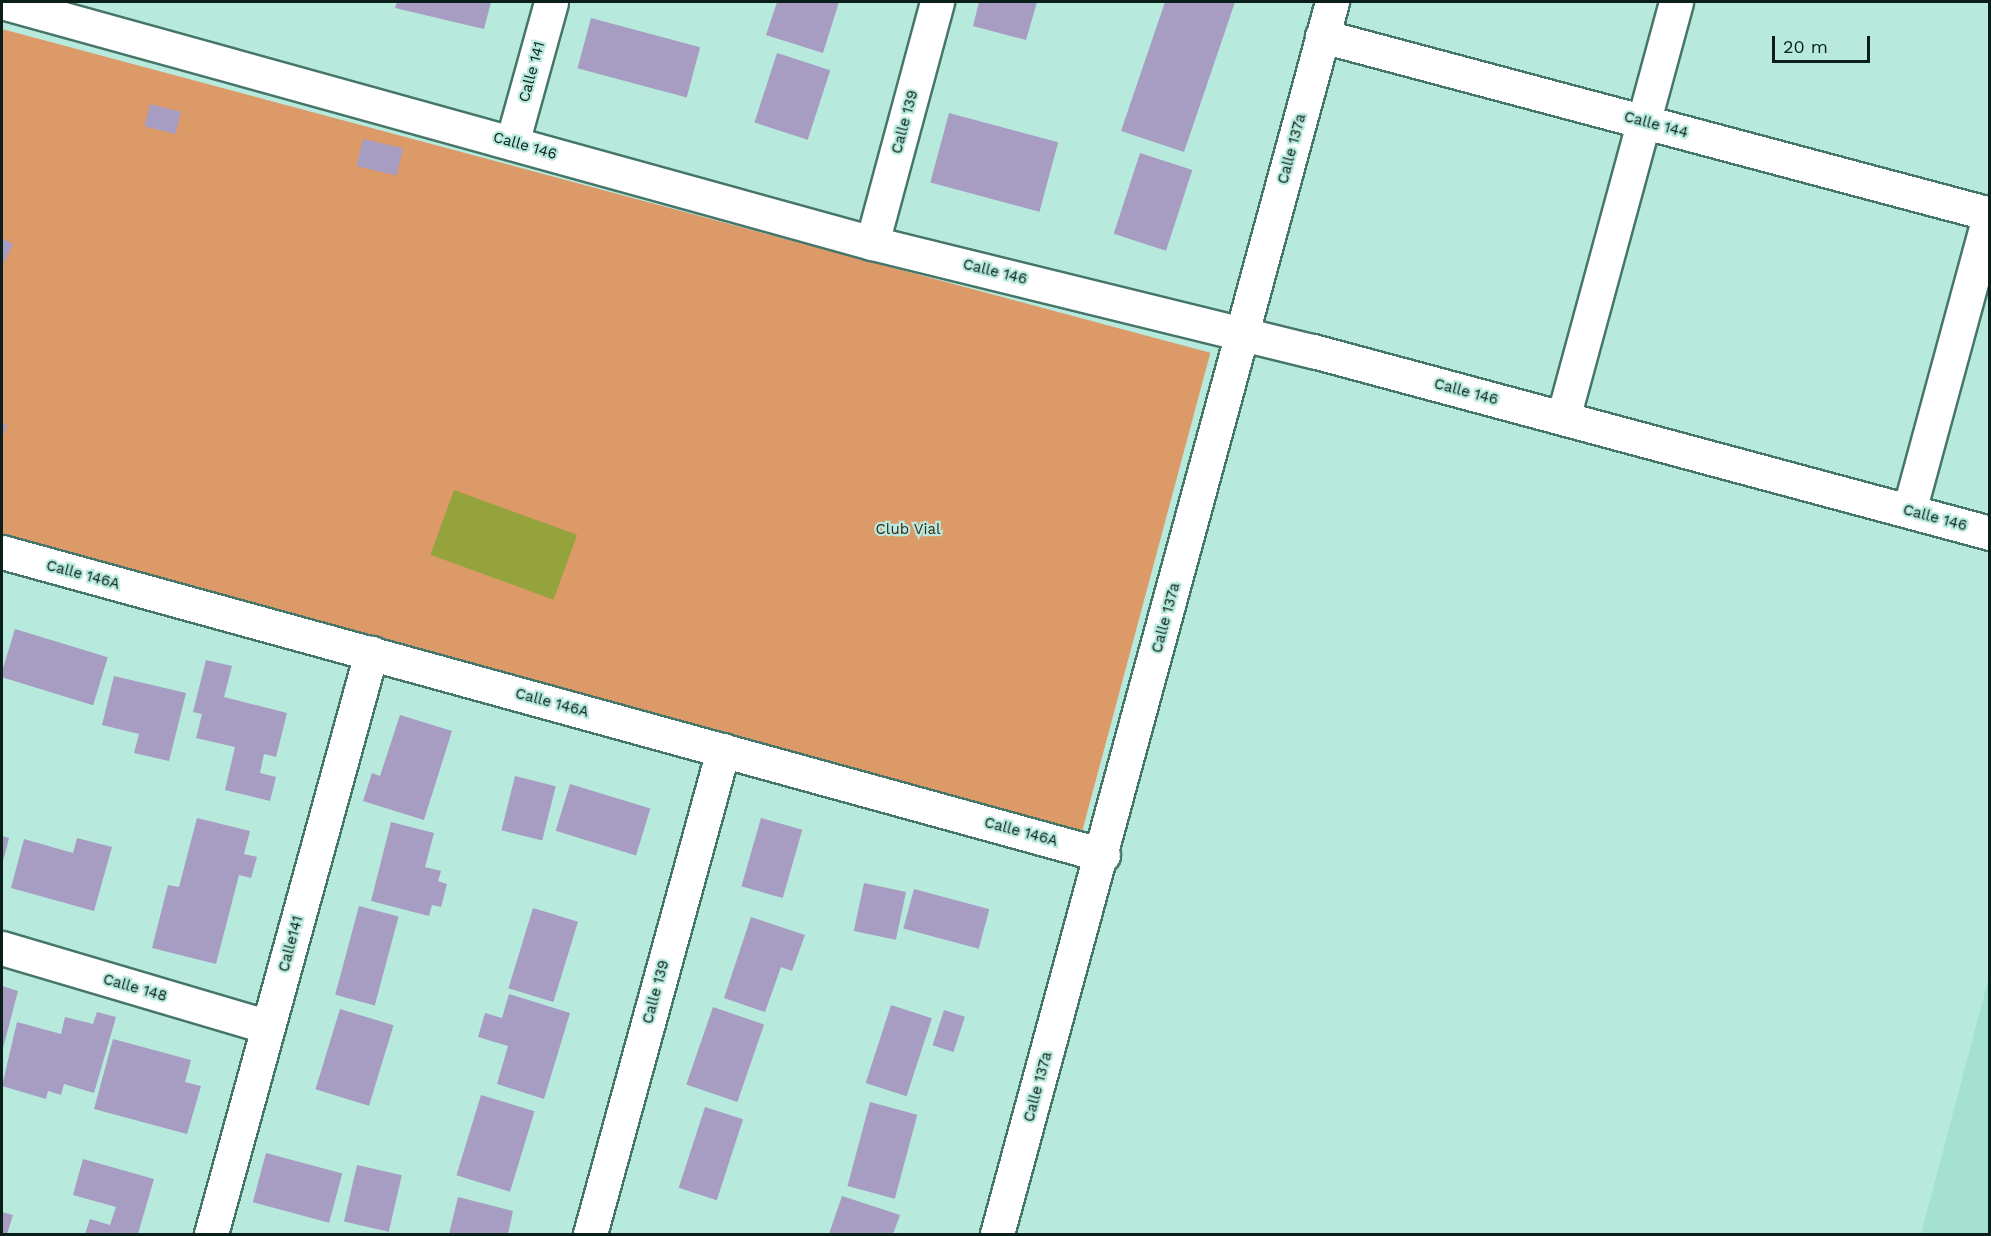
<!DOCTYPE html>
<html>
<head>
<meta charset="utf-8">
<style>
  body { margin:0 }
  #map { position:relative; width:1991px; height:1236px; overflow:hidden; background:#b7e9dc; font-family:"Work Sans",sans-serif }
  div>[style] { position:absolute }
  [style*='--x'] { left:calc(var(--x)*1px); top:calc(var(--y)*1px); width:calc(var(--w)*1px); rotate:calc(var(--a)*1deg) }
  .built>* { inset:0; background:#a5e1d1 }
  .green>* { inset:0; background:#dd9a69; transform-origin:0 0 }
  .water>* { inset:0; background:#95a33d; transform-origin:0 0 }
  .building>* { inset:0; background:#a79dc3; transform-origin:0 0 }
  .roads { filter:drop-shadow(2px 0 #467569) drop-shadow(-2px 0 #467569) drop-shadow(0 2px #467569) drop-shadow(0 -2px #467569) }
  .street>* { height:33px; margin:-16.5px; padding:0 16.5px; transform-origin:16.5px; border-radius:16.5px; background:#fff }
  span { translate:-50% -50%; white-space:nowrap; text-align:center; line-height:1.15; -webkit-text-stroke:4.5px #b7e9dc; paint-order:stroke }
  .street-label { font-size:15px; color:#0a1e1a }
  .park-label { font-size:15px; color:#392618 }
  .frame { position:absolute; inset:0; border:3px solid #0a1e1a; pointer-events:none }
  .scale { position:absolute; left:1772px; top:36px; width:98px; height:27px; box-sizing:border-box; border:3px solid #0a1e1a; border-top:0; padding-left:8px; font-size:18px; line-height:21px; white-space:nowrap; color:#0a1e1a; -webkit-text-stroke:4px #b7e9dc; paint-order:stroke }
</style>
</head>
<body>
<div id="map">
  <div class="built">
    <i style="clip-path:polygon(1989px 977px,1989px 1234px,1921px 1234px)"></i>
  </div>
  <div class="green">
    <i style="left:2px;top:29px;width:1251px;height:500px;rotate:15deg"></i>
  </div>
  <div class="water">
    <i style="left:454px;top:490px;width:131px;height:69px;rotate:20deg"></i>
  </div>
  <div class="building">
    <i style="clip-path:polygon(397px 2px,491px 2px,484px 29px,395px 8px)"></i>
    <i style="clip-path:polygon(777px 2px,839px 2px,823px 53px,766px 35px)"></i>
    <i style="clip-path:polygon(979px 2px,1037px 2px,1026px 40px,973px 26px)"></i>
    <i style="clip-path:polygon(1165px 2px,1235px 2px,1184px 152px,1121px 131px)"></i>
    <i style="left:591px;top:18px;width:113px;height:52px;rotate:15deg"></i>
    <i style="left:777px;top:53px;width:56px;height:73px;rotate:18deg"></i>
    <i style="left:150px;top:104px;width:32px;height:23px;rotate:14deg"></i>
    <i style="left:949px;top:113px;width:113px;height:72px;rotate:15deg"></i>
    <i style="left:363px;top:139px;width:41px;height:28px;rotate:13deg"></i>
    <i style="left:1140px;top:153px;width:55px;height:85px;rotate:18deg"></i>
    <i style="clip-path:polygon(2px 238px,13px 244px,2px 266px)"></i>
    <i style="clip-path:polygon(2px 423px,7px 424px,2px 440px)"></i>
    <i style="left:15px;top:629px;width:97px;height:50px;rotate:17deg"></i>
    <i style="clip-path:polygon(206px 660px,232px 666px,224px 697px,287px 713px,276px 757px,264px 754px,260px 773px,276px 777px,270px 801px,225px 790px,235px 747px,196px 738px,202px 714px,193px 712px)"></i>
    <i style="clip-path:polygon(114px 676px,186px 693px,169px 761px,134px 753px,139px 734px,102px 725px)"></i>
    <i style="clip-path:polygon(400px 715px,452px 731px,424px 820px,363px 801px,372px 773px,380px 776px)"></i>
    <i style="left:515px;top:776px;width:42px;height:56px;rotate:14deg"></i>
    <i style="left:570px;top:784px;width:84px;height:49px;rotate:17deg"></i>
    <i style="clip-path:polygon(197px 818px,250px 831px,244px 854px,257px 857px,251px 878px,239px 875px,216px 964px,152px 948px,168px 885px,179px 887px)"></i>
    <i style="left:761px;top:818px;width:43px;height:71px;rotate:16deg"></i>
    <i style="clip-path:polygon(391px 822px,434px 833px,425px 867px,441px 871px,438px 881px,447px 884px,441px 907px,432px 905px,429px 916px,371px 901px)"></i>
    <i style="clip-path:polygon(2px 836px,9px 838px,2px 865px)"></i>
    <i style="clip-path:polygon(77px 838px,112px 847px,94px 911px,11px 888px,24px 839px,73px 853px)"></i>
    <i style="left:864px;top:883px;width:43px;height:49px;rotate:12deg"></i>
    <i style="left:914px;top:889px;width:78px;height:41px;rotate:15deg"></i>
    <i style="left:359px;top:906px;width:41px;height:92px;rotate:15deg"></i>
    <i style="left:533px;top:908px;width:47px;height:84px;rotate:17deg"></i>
    <i style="clip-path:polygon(751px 917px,805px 935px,792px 971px,781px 967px,765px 1012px,724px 998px)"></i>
    <i style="clip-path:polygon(2px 986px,18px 991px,2px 1052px)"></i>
    <i style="clip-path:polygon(509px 994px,570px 1013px,544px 1099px,497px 1084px,508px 1046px,478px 1037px,485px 1013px,502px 1018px)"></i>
    <i style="left:891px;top:1005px;width:43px;height:82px;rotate:18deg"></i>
    <i style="left:713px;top:1007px;width:54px;height:82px;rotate:19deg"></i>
    <i style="left:340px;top:1009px;width:56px;height:84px;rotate:17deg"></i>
    <i style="left:944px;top:1010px;width:22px;height:37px;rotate:18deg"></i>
    <i style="clip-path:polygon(97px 1012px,116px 1017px,94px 1093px,64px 1084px,61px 1095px,48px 1091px,46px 1099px,2px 1086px,17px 1022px,61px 1034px,65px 1017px,93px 1024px)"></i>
    <i style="clip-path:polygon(113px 1039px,191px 1060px,185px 1082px,201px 1086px,187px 1134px,94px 1109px)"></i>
    <i style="left:481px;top:1095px;width:56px;height:84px;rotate:17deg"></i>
    <i style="left:870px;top:1102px;width:49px;height:87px;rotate:15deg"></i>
    <i style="left:705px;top:1107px;width:40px;height:85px;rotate:18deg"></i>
    <i style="left:266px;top:1153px;width:79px;height:51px;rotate:15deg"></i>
    <i style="clip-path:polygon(83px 1159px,154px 1179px,138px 1234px,85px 1234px,90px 1219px,110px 1225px,116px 1207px,73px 1195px)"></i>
    <i style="left:357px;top:1165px;width:46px;height:58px;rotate:13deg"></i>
    <i style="clip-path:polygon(842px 1196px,900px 1215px,893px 1234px,829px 1234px)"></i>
    <i style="clip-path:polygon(458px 1197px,513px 1211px,508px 1234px,449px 1234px)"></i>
    <i style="clip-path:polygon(2px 1212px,13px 1215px,7px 1234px,2px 1234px)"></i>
  </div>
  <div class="roads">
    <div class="street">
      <i style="--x:2;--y:2;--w:903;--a:15.48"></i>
      <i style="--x:872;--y:243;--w:454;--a:13.8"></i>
      <i style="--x:1313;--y:351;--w:701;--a:15.05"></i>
      <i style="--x:1322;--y:36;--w:691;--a:14.92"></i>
      <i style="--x:512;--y:143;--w:146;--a:-74.5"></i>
      <i style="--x:872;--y:243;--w:250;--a:-74.9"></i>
      <i style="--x:1563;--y:418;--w:431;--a:-74.8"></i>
      <i style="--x:1909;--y:511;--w:310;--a:-74.8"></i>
      <i style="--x:2;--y:552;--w:1142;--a:15.39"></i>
      <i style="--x:2;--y:948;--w:277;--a:16.5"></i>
      <i style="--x:211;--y:1234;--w:603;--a:-74.6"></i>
      <i style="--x:590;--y:1234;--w:502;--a:-74.63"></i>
      <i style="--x:997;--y:1234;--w:1277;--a:-74.79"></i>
    </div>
  </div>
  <div class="street-label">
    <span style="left:532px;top:72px;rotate:-75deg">Calle 141</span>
    <span style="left:905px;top:122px;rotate:-75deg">Calle 139</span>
    <span style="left:1656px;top:125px;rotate:15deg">Calle 144</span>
    <span style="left:525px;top:146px;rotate:16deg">Calle 146</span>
    <span style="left:1292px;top:149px;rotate:-75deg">Calle 137a</span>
    <span style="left:995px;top:272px;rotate:14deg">Calle 146</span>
    <span style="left:1466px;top:392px;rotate:15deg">Calle 146</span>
    <span style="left:1935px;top:518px;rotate:15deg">Calle 146</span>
    <span style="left:83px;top:575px;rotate:15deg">Calle 146A</span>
    <span style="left:1166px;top:618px;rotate:-75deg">Calle 137a</span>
    <span style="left:552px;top:703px;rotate:15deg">Calle 146A</span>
    <span style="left:1021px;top:832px;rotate:15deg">Calle 146A</span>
    <span style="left:291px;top:944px;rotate:-75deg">Calle141</span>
    <span style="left:135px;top:988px;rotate:16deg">Calle 148</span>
    <span style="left:656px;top:992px;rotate:-75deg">Calle 139</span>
    <span style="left:1038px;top:1087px;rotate:-75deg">Calle 137a</span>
  </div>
  <div class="park-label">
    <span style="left:908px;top:530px">Club Vial</span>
  </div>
  <div class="frame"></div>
  <div class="scale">20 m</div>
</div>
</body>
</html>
